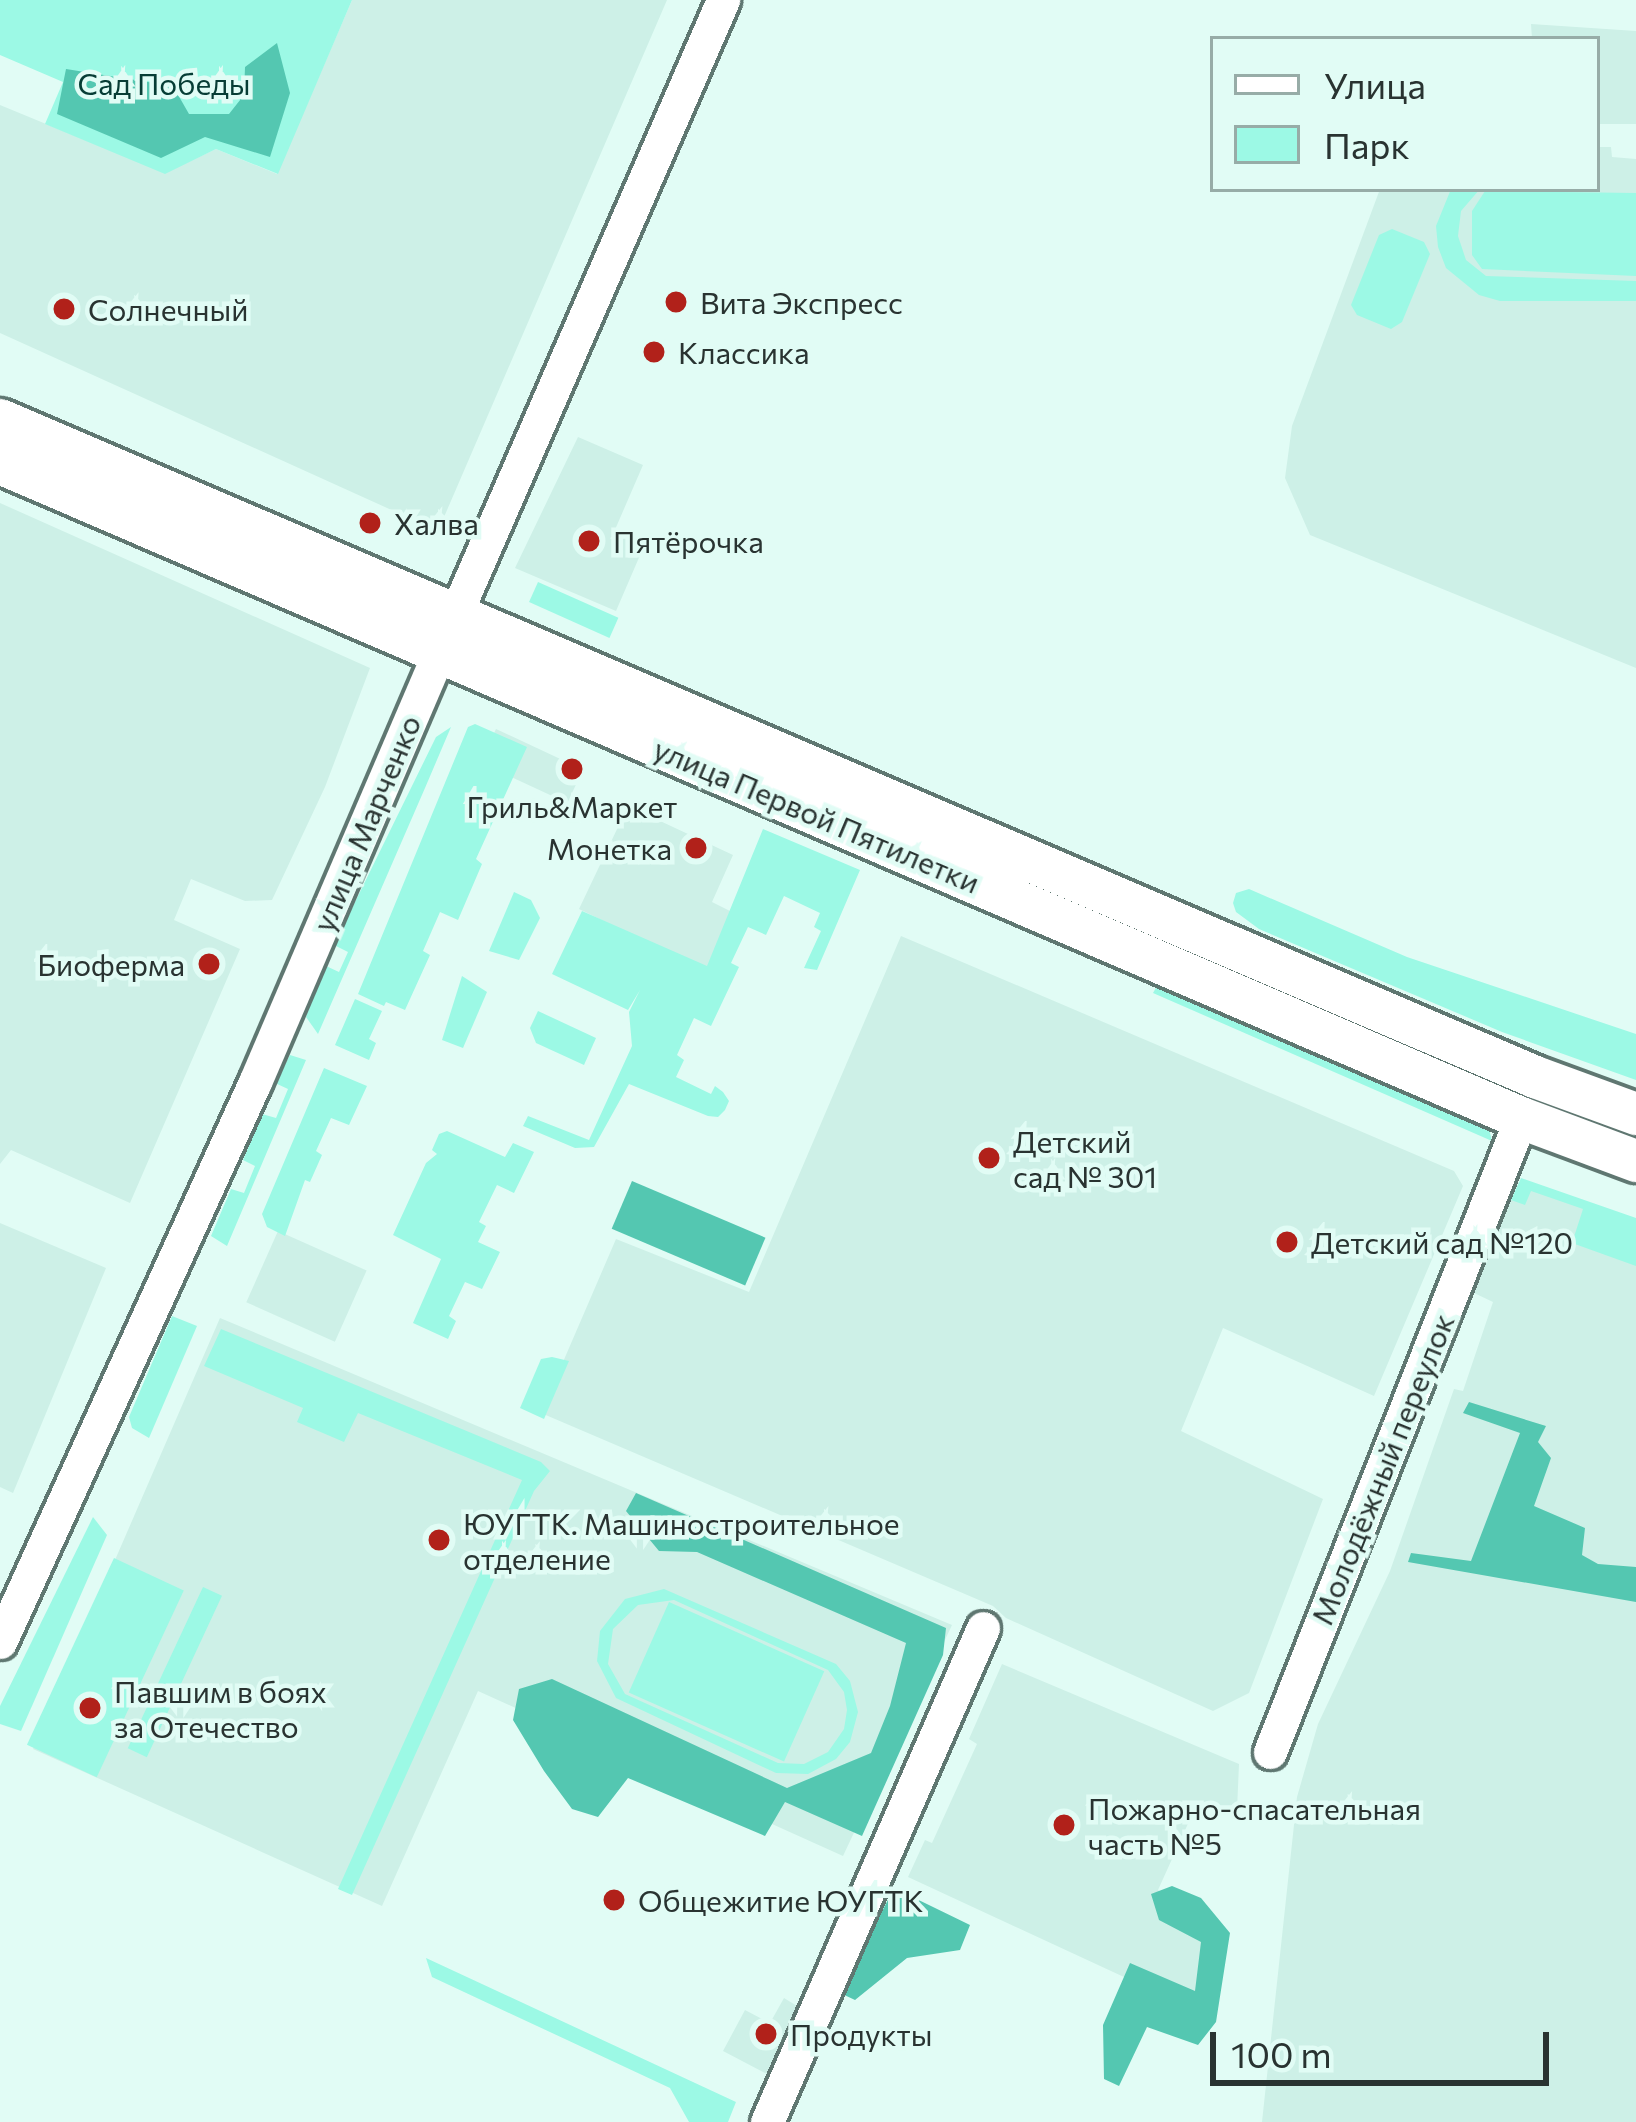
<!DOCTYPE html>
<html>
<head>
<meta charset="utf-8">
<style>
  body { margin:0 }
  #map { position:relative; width:1636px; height:2122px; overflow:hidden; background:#e1fcf5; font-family:Commissioner,sans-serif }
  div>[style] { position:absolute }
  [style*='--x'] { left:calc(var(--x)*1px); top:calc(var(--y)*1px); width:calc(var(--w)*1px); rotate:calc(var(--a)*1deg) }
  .built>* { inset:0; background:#cdf0e7; transform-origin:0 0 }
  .green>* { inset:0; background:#9cf9e5; transform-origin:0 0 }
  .forest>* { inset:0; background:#54c7b1; transform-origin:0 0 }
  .roads { filter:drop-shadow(3px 0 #5f7771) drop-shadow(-3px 0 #5f7771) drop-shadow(0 3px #5f7771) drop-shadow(0 -3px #5f7771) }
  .minor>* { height:33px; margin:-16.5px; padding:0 16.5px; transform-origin:16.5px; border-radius:16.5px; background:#fff }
  .major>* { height:42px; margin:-21px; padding:0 21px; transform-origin:21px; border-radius:21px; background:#fff }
  .dots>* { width:33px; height:33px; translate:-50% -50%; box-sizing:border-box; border:6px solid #e1fcf5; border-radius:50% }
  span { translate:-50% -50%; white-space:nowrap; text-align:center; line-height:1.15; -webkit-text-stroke:9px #e1fcf5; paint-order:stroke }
  .park-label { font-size:30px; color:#073d35 }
  .poi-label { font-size:30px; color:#293331 }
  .left { translate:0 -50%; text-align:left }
  .right { translate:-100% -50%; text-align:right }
  .street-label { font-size:30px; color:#293331 }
  .legend { position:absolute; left:1210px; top:36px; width:390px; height:156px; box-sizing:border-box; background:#e1fcf5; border:3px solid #97aca7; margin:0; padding:15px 21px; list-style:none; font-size:36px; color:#293331 }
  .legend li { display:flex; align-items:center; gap:24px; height:60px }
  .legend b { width:60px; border:3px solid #97aca7 }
  .scale { position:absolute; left:1210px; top:2032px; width:339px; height:54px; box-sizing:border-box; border:6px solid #293331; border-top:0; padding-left:15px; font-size:36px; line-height:42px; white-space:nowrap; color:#293331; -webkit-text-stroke:9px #e1fcf5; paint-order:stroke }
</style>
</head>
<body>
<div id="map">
  <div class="built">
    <i style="clip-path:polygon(352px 0,667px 0,438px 531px,0 333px,0 105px,165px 173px,216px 149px,277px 174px)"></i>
    <i style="clip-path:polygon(1531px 24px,1636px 31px,1636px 124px,1597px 124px,1597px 39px,1532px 39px)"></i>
    <i style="clip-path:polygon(1597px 147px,1611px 147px,1612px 157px,1636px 159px,1636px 668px,1310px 535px,1285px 478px,1292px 426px,1380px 189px,1597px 189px)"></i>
    <i style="clip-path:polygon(578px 437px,643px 465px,614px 532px,644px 546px,616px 611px,515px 568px)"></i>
    <i style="clip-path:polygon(0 503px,370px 668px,325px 787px,272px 900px,245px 901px,191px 879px,174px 920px,240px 949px,130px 1203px,11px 1150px,0 1164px)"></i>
    <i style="left:496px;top:729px;width:96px;height:37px;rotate:25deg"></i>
    <i style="clip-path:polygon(628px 806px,733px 855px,712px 902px,736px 914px,708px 972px,579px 909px)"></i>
    <i style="clip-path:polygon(901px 936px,1454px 1171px,1463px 1186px,1374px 1396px,1223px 1328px,1181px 1431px,1323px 1499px,1249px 1693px,1213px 1711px,1006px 1618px,993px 1606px,541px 1413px,616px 1239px,749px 1292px)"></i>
    <i style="clip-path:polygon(1519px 1182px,1636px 1222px,1636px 2122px,1262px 2122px,1297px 1797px,1318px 1724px,1390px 1571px,1454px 1389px,1463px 1391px,1493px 1302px,1472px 1292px)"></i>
    <i style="clip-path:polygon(0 1223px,106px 1268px,13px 1493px,0 1487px)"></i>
    <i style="left:278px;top:1231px;width:97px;height:78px;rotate:24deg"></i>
    <i style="clip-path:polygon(220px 1318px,952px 1625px,843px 1856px,478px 1691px,382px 1906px,33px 1749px)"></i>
    <i style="clip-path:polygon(1002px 1664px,1239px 1764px,1237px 1810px,1196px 1806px,1158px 1890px,1217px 1929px,1206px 2015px,908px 1877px,925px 1840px,932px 1843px,977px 1744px,969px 1739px)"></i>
    <i style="clip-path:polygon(784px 1998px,797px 2006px,767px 2074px,723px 2051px,745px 2010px,770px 2023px)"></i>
  </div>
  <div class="green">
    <i style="clip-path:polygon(0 0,352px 0,278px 174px,216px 149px,165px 174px,45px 124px,63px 82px,0 55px)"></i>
    <i style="clip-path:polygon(1451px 189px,1480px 189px,1461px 211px,1458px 236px,1466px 260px,1486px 276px,1636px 281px,1636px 301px,1500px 301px,1479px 295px,1446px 268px,1438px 247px,1436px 226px)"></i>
    <i style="clip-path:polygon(1485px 191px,1636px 193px,1636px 276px,1482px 269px,1472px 255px,1472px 211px)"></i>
    <i style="clip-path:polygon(1392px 229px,1424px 242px,1430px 254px,1402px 322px,1391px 329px,1357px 315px,1351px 305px,1379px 235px)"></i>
    <i style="left:538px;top:582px;width:88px;height:22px;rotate:24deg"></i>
    <i style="clip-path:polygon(475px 724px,527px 747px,476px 859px,482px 864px,458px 920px,440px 912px,423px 951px,430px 955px,405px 1010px,386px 1002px,384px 1006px,358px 994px,468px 727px)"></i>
    <i style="clip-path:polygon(451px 727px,425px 788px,318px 1034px,306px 1017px,312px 998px,326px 966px,339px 972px,348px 952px,334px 945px,436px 737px)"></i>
    <i style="clip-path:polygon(763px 829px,860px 870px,817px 970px,804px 968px,821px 931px,814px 927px,820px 913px,784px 896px,766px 935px,748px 927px,731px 963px,739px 967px,711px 1026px,694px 1018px,677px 1055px,684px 1060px,676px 1077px,711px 1094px,715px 1086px,723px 1092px,729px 1101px,725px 1110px,718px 1117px,708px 1116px,629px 1084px,594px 1147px,575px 1148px,523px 1126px,528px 1116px,589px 1140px,632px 1046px,629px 1012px,640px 990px,628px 1010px,552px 974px,582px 911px,707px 966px)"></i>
    <i style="clip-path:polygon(1249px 889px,1407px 957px,1636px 1034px,1636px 1080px,1502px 1032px,1259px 929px,1236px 912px,1233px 903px,1236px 893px)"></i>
    <i style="clip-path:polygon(514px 892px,531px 900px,540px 918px,519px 960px,489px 951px)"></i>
    <i style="clip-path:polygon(462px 976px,487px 992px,463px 1048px,442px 1040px)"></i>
    <i style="clip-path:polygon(1157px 986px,1488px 1125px,1492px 1141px,1153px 993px)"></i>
    <i style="clip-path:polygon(355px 999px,382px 1011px,369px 1039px,376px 1043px,369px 1060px,335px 1045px)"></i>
    <i style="clip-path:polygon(538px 1011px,596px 1038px,584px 1065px,536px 1043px,530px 1028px)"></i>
    <i style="clip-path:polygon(290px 1055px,306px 1060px,227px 1246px,211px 1236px,231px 1189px,244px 1193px,255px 1166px,243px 1160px,262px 1114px,276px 1118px,288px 1089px,275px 1083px)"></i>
    <i style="clip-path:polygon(324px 1068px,367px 1086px,349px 1125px,331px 1118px,316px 1151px,322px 1155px,310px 1182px,305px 1180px,285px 1236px,267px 1227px,262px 1214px)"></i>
    <i style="clip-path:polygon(447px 1131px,505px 1157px,513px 1143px,534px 1152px,514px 1193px,497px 1185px,479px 1222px,486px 1226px,478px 1242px,500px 1252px,482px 1289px,465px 1282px,449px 1316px,456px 1321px,448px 1339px,413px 1323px,441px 1259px,393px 1235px,426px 1163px,437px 1154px,432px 1150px,439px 1134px)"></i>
    <i style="clip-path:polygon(1521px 1178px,1636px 1218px,1636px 1266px,1572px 1243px,1583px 1209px,1531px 1191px,1525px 1205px,1511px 1200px)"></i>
    <i style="clip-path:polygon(172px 1316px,197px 1326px,149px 1438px,132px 1428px,129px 1417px)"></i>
    <i style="clip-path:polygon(221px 1329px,541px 1462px,550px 1471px,534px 1491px,352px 1895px,338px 1889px,522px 1480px,358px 1413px,344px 1442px,297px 1422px,303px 1408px,204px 1366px)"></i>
    <i style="clip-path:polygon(552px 1357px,569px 1361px,544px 1419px,520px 1408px,541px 1359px)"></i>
    <i style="clip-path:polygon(93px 1517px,107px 1535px,21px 1731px,0 1724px,0 1706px)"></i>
    <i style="left:114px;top:1558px;width:77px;height:206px;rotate:25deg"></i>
    <i style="left:203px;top:1587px;width:21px;height:178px;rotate:25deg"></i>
    <i style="clip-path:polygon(evenodd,664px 1589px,836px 1664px,850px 1681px,858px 1712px,850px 1742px,836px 1759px,808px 1774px,776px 1773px,616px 1698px,597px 1661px,600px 1631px,625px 1599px,664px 1589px,674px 1600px,828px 1670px,844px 1692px,847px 1710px,844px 1729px,828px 1752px,804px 1764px,778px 1763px,625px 1694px,608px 1664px,613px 1629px,638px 1605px,674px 1600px)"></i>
    <i style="left:669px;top:1602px;width:170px;height:99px;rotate:24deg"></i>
    <i style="clip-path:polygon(426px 1958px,736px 2102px,728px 2122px,689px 2122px,670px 2088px,432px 1977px)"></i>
  </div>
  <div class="forest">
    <i style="clip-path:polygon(277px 43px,290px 93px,270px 157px,205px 137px,161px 158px,57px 114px,66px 69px,173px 86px,189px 114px,229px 114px,244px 95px,245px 67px)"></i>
    <i style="left:632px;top:1181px;width:145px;height:52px;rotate:23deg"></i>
    <i style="clip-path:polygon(1469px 1402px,1546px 1426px,1538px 1442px,1551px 1458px,1534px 1506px,1585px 1528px,1582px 1555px,1598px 1564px,1636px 1567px,1636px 1602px,1408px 1562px,1411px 1553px,1471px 1561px,1520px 1433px,1463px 1413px)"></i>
    <i style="clip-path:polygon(636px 1493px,946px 1628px,943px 1655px,862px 1836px,785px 1802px,765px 1836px,628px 1778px,598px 1817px,572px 1809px,544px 1771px,513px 1720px,519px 1689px,552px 1679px,787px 1788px,871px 1753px,890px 1706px,906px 1643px,697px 1552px,659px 1551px,626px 1511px)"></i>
    <i style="clip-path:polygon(1172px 1886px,1201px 1898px,1230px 1933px,1216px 2022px,1198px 2045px,1147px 2027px,1119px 2086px,1104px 2079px,1103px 2025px,1130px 1963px,1195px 1991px,1201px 1942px,1159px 1920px,1151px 1894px)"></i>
    <i style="clip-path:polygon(894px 1888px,970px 1925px,960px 1950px,907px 1958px,855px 2000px,840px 1993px)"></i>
  </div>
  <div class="roads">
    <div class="minor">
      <i style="--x:456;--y:613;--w:669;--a:-66.46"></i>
      <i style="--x:0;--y:1642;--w:615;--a:-65.52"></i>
      <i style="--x:255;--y:1082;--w:467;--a:-66.8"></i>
      <i style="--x:1270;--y:1752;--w:682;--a:-68.4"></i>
      <i style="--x:767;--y:2122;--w:539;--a:-66.38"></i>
    </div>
    <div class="major">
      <i style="--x:0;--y:420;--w:1670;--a:23.17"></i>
      <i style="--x:1535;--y:1077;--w:108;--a:20.1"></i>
      <i style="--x:0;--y:463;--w:1656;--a:23.3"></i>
      <i style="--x:1521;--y:1118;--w:123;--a:20.5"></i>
    </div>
  </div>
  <div class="dots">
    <i style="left:676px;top:302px;background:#b1211a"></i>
    <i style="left:64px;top:309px;background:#b1211a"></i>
    <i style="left:654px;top:352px;background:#b1211a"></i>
    <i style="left:370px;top:523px;background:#b1211a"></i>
    <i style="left:589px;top:541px;background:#b1211a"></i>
    <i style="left:572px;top:769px;background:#b1211a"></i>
    <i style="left:696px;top:848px;background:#b1211a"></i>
    <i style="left:209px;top:964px;background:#b1211a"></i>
    <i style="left:989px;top:1158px;background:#b1211a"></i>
    <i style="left:1287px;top:1242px;background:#b1211a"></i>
    <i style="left:439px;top:1540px;background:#b1211a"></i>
    <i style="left:90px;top:1708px;background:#b1211a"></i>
    <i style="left:1064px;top:1825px;background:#b1211a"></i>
    <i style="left:614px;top:1900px;background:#b1211a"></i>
    <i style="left:766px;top:2034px;background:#b1211a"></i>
  </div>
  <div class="park-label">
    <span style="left:164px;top:83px">Сад Победы</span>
  </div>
  <div class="poi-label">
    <span class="left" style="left:700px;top:302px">Вита Экспресс</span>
    <span class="left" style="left:88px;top:309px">Солнечный</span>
    <span class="left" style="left:678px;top:352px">Классика</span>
    <span class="left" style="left:394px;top:523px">Халва</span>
    <span class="left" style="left:613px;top:541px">Пятёрочка</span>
    <span style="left:572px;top:806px">Гриль&amp;Маркет</span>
    <span class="right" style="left:672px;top:848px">Монетка</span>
    <span class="right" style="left:185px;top:964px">Биоферма</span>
    <span class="left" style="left:1013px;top:1158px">Детский<br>сад № 301</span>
    <span class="left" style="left:1311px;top:1242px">Детский сад №120</span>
    <span class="left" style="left:463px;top:1540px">ЮУГТК. Машиностроительное<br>отделение</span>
    <span class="left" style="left:114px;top:1708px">Павшим в боях<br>за Отечество</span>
    <span class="left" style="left:1088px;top:1825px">Пожарно-спасательная<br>часть №5</span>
    <span class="left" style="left:638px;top:1900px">Общежитие ЮУГТК</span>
    <span class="left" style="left:790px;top:2034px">Продукты</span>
  </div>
  <div class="street-label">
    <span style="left:817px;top:815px;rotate:23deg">улица Первой Пятилетки</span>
    <span style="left:366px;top:823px;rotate:-67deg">улица Марченко</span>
    <span style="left:1382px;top:1469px;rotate:-68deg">Молодёжный переулок</span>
  </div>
  <ul class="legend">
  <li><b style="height:15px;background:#fff"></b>Улица</li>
  <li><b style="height:33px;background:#9cf9e5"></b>Парк</li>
  </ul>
  <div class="scale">100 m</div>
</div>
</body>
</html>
